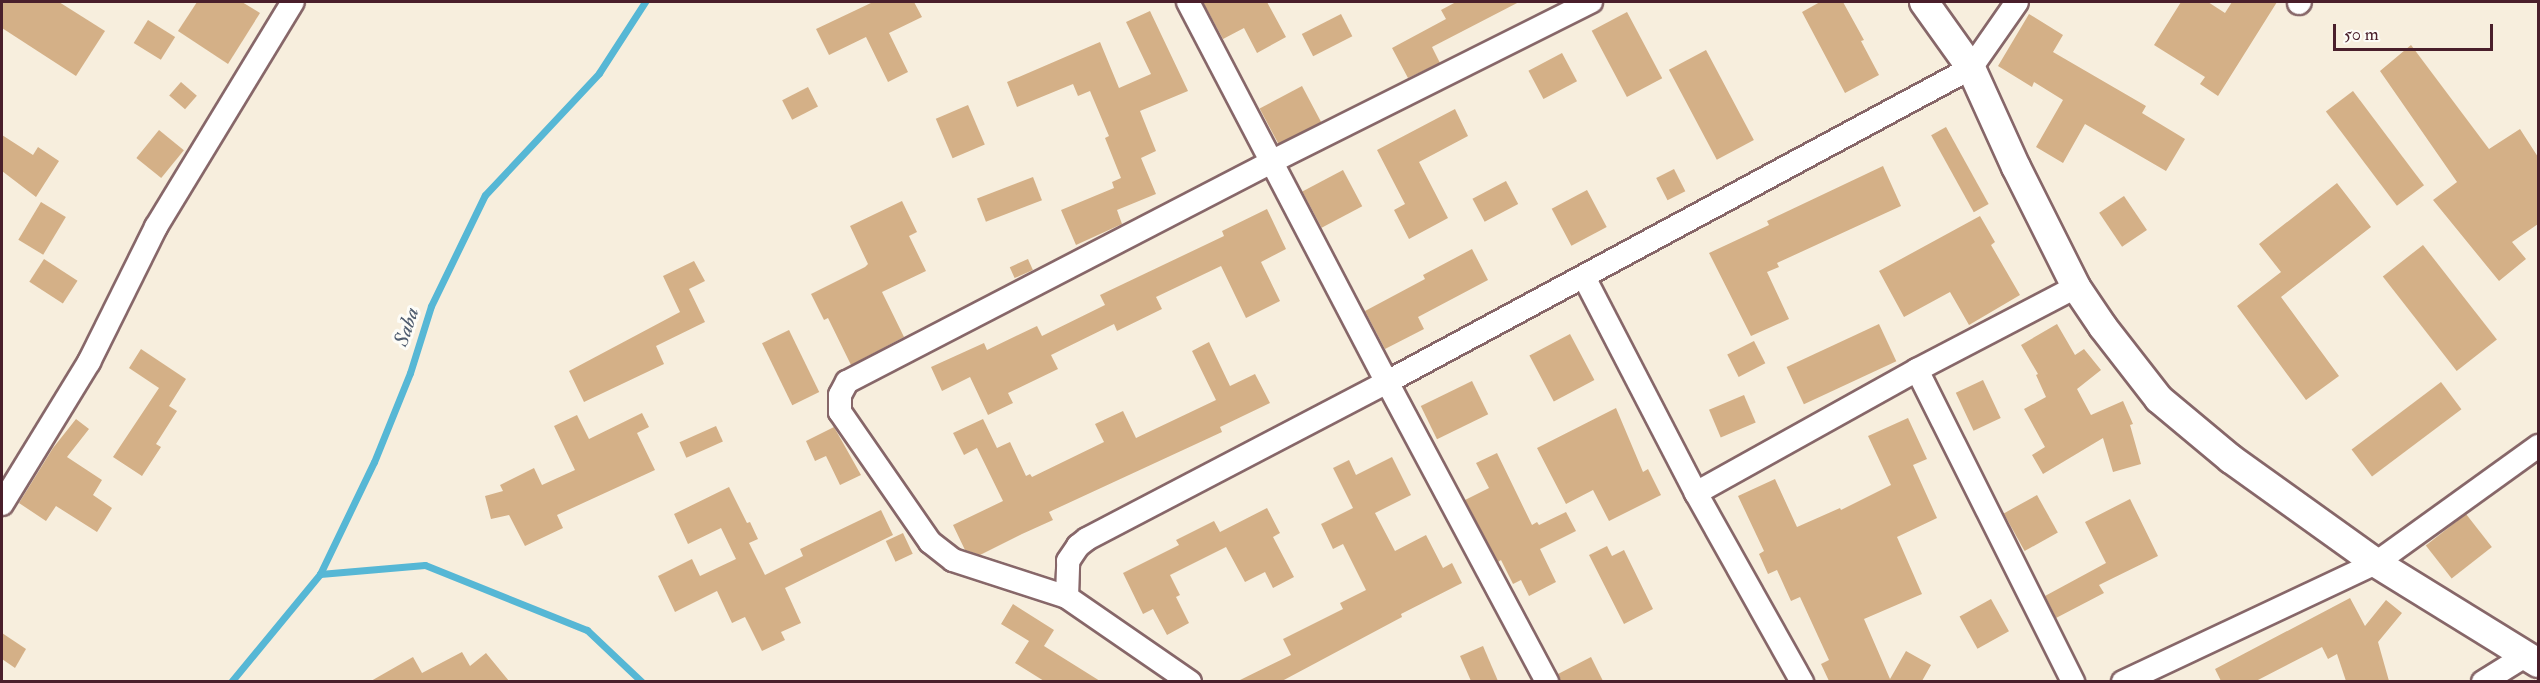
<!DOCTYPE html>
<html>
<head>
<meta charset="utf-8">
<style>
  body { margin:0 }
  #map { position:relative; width:2540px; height:683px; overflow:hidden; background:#f7eedd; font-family:"IM FELL Double Pica",serif }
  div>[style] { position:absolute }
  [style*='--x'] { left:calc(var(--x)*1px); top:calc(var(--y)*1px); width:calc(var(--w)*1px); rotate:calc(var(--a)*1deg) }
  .stream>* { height:7px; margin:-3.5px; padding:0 3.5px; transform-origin:3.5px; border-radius:3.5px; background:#56b7d5 }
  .building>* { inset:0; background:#d4b087; transform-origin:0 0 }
  .roads { filter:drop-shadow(2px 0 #876769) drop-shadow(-2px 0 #876769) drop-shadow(0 2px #876769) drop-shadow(0 -2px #876769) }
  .minor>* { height:22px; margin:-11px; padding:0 11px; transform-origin:11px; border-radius:11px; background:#fff }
  .tertiary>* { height:28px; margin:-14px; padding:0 14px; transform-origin:14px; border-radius:14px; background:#fff }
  span { translate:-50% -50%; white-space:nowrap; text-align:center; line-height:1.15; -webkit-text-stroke:6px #fdfcf7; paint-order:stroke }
  .water-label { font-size:21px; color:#4f5c6f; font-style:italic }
  .frame { position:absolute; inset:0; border:3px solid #4a1f2b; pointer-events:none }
  .scale { position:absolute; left:2333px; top:24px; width:160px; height:27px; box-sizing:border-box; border:3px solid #4a1f2b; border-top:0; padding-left:8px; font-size:18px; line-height:21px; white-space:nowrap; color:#4a1f2b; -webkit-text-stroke:4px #fdfcf7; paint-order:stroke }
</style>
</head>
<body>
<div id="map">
  <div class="stream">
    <i style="--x:320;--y:574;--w:105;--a:-4.9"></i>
    <i style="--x:425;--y:565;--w:175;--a:21.9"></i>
    <i style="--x:587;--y:630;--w:76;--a:43.4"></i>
    <i style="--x:231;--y:682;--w:140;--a:-50.5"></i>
    <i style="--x:320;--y:574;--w:124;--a:-64.3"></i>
    <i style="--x:374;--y:462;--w:96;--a:-68"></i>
    <i style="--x:410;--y:373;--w:70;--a:-72.6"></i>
    <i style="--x:431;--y:306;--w:123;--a:-64.1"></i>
    <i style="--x:485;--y:195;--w:167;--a:-46.9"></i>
    <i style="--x:599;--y:73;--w:85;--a:-57.1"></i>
  </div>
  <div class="building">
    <i style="clip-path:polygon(2px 2px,59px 2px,105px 31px,76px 76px,2px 28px)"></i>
    <i style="clip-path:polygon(197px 2px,242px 2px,260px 13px,228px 64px,178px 31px)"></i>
    <i style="clip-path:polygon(873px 2px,914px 2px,922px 17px,889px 33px,908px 72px,888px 82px,866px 37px,829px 55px,816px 29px)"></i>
    <i style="clip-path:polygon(1203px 2px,1267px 2px,1286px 37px,1257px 53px,1244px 28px,1223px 39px)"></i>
    <i style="clip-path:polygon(1456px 2px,1519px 2px,1432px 47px,1440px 63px,1408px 78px,1392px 48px,1446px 19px,1441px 10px)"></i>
    <i style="clip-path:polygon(1820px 2px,1843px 2px,1864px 40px,1861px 41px,1879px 75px,1845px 93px,1802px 12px)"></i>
    <i style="clip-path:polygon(2181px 2px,2208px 2px,2225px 13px,2232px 2px,2277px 2px,2218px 96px,2200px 84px,2205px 77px,2154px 45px)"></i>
    <i style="clip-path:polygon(1150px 11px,1188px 91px,1140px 111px,1156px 151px,1141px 158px,1156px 194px,1117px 210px,1122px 224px,1076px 245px,1061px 210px,1114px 188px,1112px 182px,1121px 178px,1105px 138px,1109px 136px,1090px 91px,1078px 96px,1073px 84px,1017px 107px,1007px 82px,1100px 42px,1119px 88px,1151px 74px,1126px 22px)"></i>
    <i style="left:1627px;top:12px;width:75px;height:40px;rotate:62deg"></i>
    <i style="left:1341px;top:14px;width:25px;height:44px;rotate:63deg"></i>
    <i style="clip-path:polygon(2029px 14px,2063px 35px,2053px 52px,2146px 106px,2142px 113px,2185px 139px,2166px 171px,2085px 124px,2063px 163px,2036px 147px,2063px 100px,2034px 82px,2032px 87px,1998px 66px)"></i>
    <i style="left:148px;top:20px;width:32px;height:27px;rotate:32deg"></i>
    <i style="clip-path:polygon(2411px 45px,2489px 149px,2520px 129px,2538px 157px,2538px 224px,2512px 242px,2526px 259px,2499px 281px,2433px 200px,2457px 182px,2380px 71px)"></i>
    <i style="left:1706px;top:50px;width:102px;height:42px;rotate:62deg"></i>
    <i style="left:1562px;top:53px;width:32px;height:38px;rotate:62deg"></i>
    <i style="left:181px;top:82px;width:21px;height:18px;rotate:41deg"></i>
    <i style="left:1302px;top:86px;width:41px;height:48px;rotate:62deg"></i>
    <i style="left:808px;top:87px;width:22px;height:29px;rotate:63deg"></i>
    <i style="left:2353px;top:91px;width:118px;height:34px;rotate:53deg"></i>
    <i style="left:968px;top:105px;width:43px;height:35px;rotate:67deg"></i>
    <i style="clip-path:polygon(1455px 109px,1468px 136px,1419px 162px,1448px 218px,1409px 239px,1394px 210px,1405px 204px,1377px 150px)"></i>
    <i style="left:1946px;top:127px;width:88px;height:17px;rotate:61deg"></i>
    <i style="left:159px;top:130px;width:32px;height:36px;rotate:39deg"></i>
    <i style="clip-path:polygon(2px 135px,33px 155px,38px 147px,59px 161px,36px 197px,2px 171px)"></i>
    <i style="clip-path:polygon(1883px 166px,1901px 206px,1777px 263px,1779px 267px,1767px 272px,1789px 319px,1751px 336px,1709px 253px,1769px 225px,1767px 221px)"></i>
    <i style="left:1674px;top:169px;width:25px;height:20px;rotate:63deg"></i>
    <i style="left:1343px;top:170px;width:41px;height:46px;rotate:62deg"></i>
    <i style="left:1033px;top:177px;width:25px;height:60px;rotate:69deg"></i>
    <i style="left:1506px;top:181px;width:26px;height:38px;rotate:62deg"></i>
    <i style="clip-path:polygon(2337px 183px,2371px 227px,2281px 297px,2339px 376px,2306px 400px,2237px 306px,2281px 272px,2259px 244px)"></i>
    <i style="left:1587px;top:190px;width:42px;height:40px;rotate:62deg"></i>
    <i style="left:2124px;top:196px;width:41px;height:30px;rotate:56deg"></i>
    <i style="clip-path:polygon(902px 201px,917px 232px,909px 236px,926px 271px,882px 292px,904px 337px,851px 365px,828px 318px,824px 320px,811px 294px,865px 267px,868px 264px,850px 226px)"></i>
    <i style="left:41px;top:202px;width:29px;height:44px;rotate:31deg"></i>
    <i style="clip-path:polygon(1267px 209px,1286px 249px,1261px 262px,1280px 301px,1246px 318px,1221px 266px,1156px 297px,1162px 309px,1117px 331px,1114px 324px,1051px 355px,1058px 369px,1008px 393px,1013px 403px,988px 415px,970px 377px,942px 391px,931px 367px,984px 343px,987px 350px,1037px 326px,1042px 336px,1105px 305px,1100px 295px,1224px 236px,1222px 231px)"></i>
    <i style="clip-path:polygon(1980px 216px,1995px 242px,1991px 245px,2020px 295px,1969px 325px,1950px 292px,1904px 317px,1879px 271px)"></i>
    <i style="left:2423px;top:245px;width:120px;height:51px;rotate:52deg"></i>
    <i style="clip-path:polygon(1472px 249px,1488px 280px,1418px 317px,1424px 329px,1385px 349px,1365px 311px,1425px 279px,1423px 275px)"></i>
    <i style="left:44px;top:259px;width:40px;height:27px;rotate:33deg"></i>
    <i style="left:1028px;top:259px;width:12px;height:20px;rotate:66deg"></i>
    <i style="clip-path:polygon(694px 261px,705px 281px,689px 289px,705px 322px,656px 346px,664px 364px,584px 402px,569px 371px,680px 312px,663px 276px)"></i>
    <i style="left:1879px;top:324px;width:41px;height:102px;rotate:65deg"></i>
    <i style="clip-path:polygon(2057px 324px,2075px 355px,2084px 349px,2101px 370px,2077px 389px,2091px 415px,2123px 401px,2133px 424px,2130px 425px,2141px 464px,2113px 472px,2103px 438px,2043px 474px,2032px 455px,2045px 447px,2024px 409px,2046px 397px,2036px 375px,2038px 374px,2021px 345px)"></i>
    <i style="left:789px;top:330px;width:69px;height:30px;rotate:64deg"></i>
    <i style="left:1570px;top:334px;width:52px;height:46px;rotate:62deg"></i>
    <i style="left:1754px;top:341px;width:25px;height:30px;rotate:63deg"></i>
    <i style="clip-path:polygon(1209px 342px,1230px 386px,1255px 374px,1270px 403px,1220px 427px,1222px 432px,1049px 512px,1053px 520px,1022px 534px,980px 555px,965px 550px,953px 525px,1003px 501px,977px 448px,964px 455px,953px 433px,983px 419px,997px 448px,1010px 442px,1026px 476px,1030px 474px,1032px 477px,1104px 442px,1095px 424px,1123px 411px,1136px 438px,1216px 400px,1192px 351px)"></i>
    <i style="clip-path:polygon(141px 349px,186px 379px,169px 406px,177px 411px,156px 444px,161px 447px,142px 476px,113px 457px,159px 388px,129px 368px)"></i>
    <i style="left:1983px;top:380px;width:42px;height:30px;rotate:65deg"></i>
    <i style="left:1472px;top:381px;width:37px;height:57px;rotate:64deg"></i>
    <i style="left:2441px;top:382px;width:34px;height:112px;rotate:53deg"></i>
    <i style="left:1744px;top:395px;width:30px;height:38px;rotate:67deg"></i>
    <i style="clip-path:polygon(1616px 408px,1643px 472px,1648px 469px,1661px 495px,1609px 521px,1593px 490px,1566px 504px,1537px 448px)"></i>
    <i style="clip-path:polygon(642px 413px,649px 427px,637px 433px,655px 470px,557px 515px,563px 528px,525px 546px,509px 515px,491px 519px,485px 496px,503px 491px,500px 485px,534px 468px,542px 485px,575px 470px,554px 426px,577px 415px,589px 439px)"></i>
    <i style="clip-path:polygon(1908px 418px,1927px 459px,1913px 465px,1937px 518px,1897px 537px,1922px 594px,1864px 619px,1890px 679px,1906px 651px,1931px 665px,1922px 681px,1829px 681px,1821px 664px,1829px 660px,1800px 597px,1791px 601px,1777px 570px,1768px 574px,1759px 554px,1764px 551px,1738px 496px,1775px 479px,1797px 527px,1840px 508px,1841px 510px,1891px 485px,1868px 436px)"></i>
    <i style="clip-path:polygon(76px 419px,89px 429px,67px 457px,102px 480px,93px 495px,112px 508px,97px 532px,56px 506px,46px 521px,19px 503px,53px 448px)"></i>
    <i style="left:716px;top:426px;width:17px;height:40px;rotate:66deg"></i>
    <i style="clip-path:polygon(834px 427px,861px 475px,840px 485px,826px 456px,815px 461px,806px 441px)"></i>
    <i style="clip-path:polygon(1497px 453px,1532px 525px,1537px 522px,1539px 525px,1566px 512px,1576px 531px,1540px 549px,1556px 582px,1529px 596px,1521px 580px,1513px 584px,1501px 560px,1498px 562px,1465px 500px,1489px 488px,1476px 463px)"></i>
    <i style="clip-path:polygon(1392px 457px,1411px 495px,1375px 513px,1395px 551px,1426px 535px,1443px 568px,1452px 563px,1462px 583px,1401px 614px,1402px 617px,1282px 681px,1238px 681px,1291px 655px,1283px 639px,1343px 609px,1340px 603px,1366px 590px,1343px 544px,1333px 549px,1321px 524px,1353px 508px,1333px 468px,1349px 460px,1356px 475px)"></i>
    <i style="clip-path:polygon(729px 487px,747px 523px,750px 522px,758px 539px,749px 543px,765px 575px,803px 556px,800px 549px,881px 510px,893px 535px,785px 588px,801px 623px,781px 632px,785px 640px,762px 651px,745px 617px,732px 623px,717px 591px,675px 612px,658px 576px,692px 559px,700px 576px,736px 559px,721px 528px,688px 544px,674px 514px)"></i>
    <i style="left:2037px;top:495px;width:43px;height:38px;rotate:61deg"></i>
    <i style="clip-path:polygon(2130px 499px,2158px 556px,2099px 585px,2104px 593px,2056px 618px,2045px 596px,2106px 563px,2085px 522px)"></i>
    <i style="clip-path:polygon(1267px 508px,1280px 533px,1273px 537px,1294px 577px,1273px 588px,1265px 572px,1245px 582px,1226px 547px,1170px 575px,1180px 595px,1176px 597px,1189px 623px,1167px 635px,1153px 609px,1143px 614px,1123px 573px,1179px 545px,1176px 540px,1214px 521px,1220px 532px)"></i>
    <i style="left:2466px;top:514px;width:42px;height:51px;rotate:52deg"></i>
    <i style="left:903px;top:533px;width:23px;height:19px;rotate:65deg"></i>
    <i style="clip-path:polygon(1607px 546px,1612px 556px,1624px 550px,1653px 609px,1624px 624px,1589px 555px)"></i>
    <i style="clip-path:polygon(2350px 598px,2365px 626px,2386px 600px,2402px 613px,2378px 642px,2389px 681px,2346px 681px,2337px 654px,2328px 659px,2322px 647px,2256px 681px,2221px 681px,2215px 669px)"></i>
    <i style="left:1991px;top:599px;width:37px;height:36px;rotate:61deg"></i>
    <i style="clip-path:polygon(1013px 604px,1054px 630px,1044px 646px,1100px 681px,1044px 681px,1015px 663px,1029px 641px,1001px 624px)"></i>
    <i style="clip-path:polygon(2px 633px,26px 649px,15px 668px,2px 659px)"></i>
    <i style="clip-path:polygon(1483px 646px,1498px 681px,1471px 681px,1460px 656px)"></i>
    <i style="clip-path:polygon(462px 652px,470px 666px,486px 653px,509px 681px,371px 681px,413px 657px,422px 673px)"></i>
    <i style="clip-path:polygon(1591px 657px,1603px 681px,1560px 681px,1558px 674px)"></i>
  </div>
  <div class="roads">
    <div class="minor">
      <i style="--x:1188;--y:2;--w:429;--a:62.4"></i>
      <i style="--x:1387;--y:382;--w:340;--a:61.9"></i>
      <i style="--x:2299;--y:3;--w:1;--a:-45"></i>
      <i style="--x:1584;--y:277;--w:243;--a:62.6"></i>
      <i style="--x:1696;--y:493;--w:217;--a:60.7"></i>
      <i style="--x:1917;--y:370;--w:349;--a:63.4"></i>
      <i style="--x:1696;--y:493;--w:253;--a:-29.1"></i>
      <i style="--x:1917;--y:370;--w:179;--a:-27.6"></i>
      <i style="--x:2;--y:504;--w:167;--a:-58.5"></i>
      <i style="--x:89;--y:362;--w:151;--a:-63.6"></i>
      <i style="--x:156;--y:227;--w:263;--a:-58.7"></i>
      <i style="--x:1067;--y:597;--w:36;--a:-88"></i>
      <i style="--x:1068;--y:561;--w:18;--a:-56"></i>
      <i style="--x:1078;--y:546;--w:11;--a:-38"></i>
      <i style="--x:1087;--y:539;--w:339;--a:-27.6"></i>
      <i style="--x:1387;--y:382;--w:663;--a:-28.27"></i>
      <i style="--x:1971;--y:68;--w:80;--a:-55.1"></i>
      <i style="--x:1190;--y:682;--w:150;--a:-145.4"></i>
      <i style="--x:1067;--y:597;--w:120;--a:-162"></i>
      <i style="--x:953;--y:560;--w:29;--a:-142"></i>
      <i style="--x:930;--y:542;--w:158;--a:-124.7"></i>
      <i style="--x:840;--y:412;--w:17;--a:-90"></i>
      <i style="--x:840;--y:395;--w:15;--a:-62"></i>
      <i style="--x:847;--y:382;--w:478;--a:-27.4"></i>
      <i style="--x:1271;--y:162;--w:358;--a:-26.6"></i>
      <i style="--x:2123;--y:682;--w:280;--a:-25.2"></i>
      <i style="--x:2376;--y:563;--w:200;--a:-35.8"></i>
      <i style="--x:2483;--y:682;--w:49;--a:-31.8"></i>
    </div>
    <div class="tertiary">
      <i style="--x:1924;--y:2;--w:81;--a:54.5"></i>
      <i style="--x:1971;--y:68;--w:109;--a:65.6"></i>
      <i style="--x:2016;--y:167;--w:134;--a:63.4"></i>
      <i style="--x:2076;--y:287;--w:48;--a:56"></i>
      <i style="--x:2103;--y:327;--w:91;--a:52.1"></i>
      <i style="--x:2159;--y:399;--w:94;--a:39.8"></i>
      <i style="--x:2231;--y:459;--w:178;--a:35.6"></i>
      <i style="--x:2376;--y:563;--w:190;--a:31.7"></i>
    </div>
  </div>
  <div class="water-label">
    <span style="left:407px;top:327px;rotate:-72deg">Saba</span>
  </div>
  <div class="frame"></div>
  <div class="scale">50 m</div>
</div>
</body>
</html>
